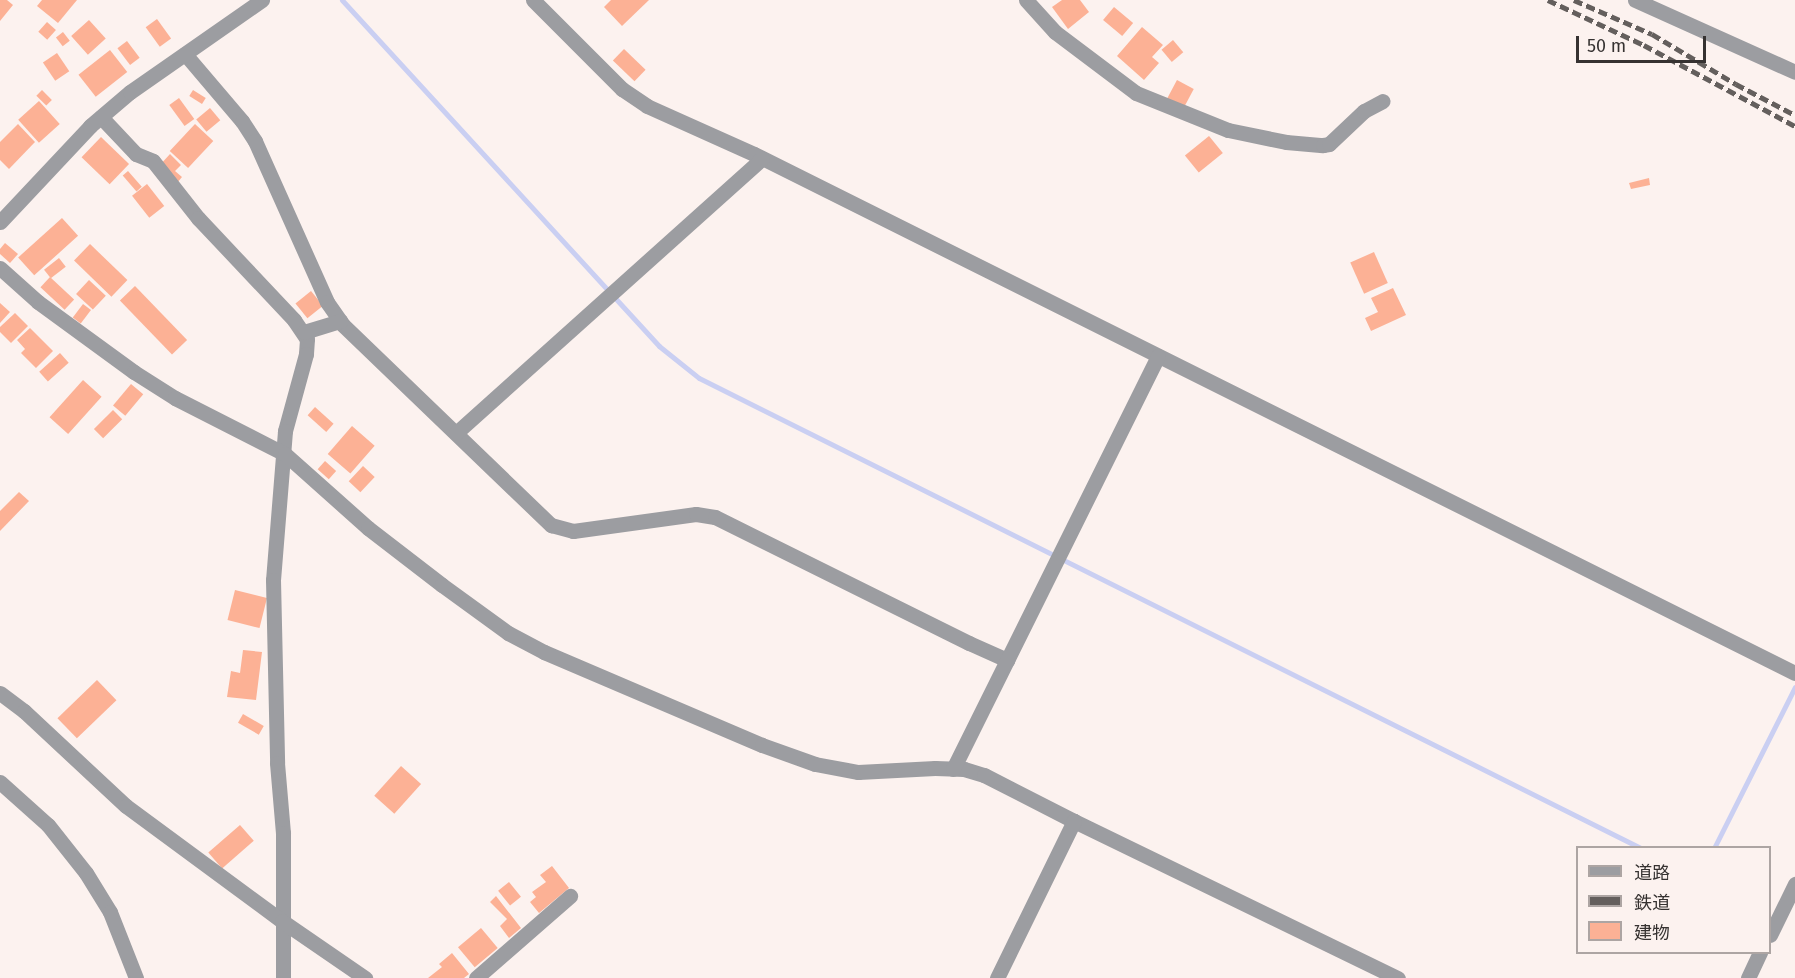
<!DOCTYPE html>
<html>
<head>
<meta charset="utf-8">
<style>
  body { margin:0 }
  #map { position:relative; width:1795px; height:978px; overflow:hidden; background:#fcf2ef; font-family:"Fira Sans","Noto Sans JP",sans-serif }
  div>[style] { position:absolute }
  [style*='--x'] { left:calc(var(--x)*1px); top:calc(var(--y)*1px); width:calc(var(--w)*1px); rotate:calc(var(--a)*1deg) }
  .stream>* { height:5px; margin:-2.5px; padding:0 2.5px; transform-origin:2.5px; border-radius:2.5px; background:#cacff2 }
  .building>* { inset:0; background:#fcb195; transform-origin:0 0 }
  .minor>* { height:15px; margin:-7.5px; padding:0 7.5px; transform-origin:7.5px; border-radius:7.5px; background:#9c9da1 }
  .rail>* { height:4.5px; margin-top:-2.25px; transform-origin:0; background:repeating-linear-gradient(90deg,#645f5d 0 9px,transparent 0 13.5px) }
  span { translate:-50% -50%; white-space:nowrap; text-align:center; line-height:1.15; -webkit-text-stroke:5px #fcf2ef; paint-order:stroke }
  .legend { position:absolute; left:1576px; top:846px; width:195px; height:108px; box-sizing:border-box; background:#fcf2ef; border:2px solid #ada5a3; margin:0; padding:8px 10px; list-style:none; font-size:18px; color:#363231 }
  .legend li { display:flex; align-items:center; gap:12px; height:30px }
  .legend b { width:30px; border:2px solid #ada5a3 }
  .scale { position:absolute; left:1576px; top:36px; width:130px; height:27px; box-sizing:border-box; border:3px solid #363231; border-top:0; padding-left:8px; font-size:18px; line-height:21px; white-space:nowrap; color:#363231; -webkit-text-stroke:4px #fcf2ef; paint-order:stroke }
</style>
</head>
<body>
<div id="map">
  <div class="stream">
    <i style="--x:342;--y:0;--w:469;--a:47.5"></i>
    <i style="--x:659;--y:346;--w:51;--a:38.7"></i>
    <i style="--x:699;--y:378;--w:1053;--a:26.52"></i>
    <i style="--x:1714;--y:848;--w:180;--a:-63.3"></i>
  </div>
  <div class="building">
    <i style="clip-path:polygon(0 0,7px 0,13px 5px,0 21px)"></i>
    <i style="clip-path:polygon(42px 0,77px 0,58px 23px,37px 6px)"></i>
    <i style="clip-path:polygon(611px 0,649px 0,622px 26px,604px 7px)"></i>
    <i style="clip-path:polygon(1062px 0,1080px 0,1089px 12px,1068px 29px,1052px 7px)"></i>
    <i style="left:1114px;top:7px;width:25px;height:17px;rotate:40deg"></i>
    <i style="left:157px;top:19px;width:24px;height:14px;rotate:54deg"></i>
    <i style="left:89px;top:20px;width:25px;height:24px;rotate:48deg"></i>
    <i style="left:47px;top:22px;width:12px;height:13px;rotate:42deg"></i>
    <i style="clip-path:polygon(1142px 27px,1163px 45px,1152px 57px,1159px 63px,1144px 80px,1117px 56px)"></i>
    <i style="left:63px;top:32px;width:11px;height:9px;rotate:52deg"></i>
    <i style="left:1173px;top:40px;width:16px;height:15px;rotate:50deg"></i>
    <i style="left:127px;top:41px;width:21px;height:12px;rotate:53deg"></i>
    <i style="left:624px;top:49px;width:30px;height:16px;rotate:44deg"></i>
    <i style="left:110px;top:50px;width:28px;height:40px;rotate:52deg"></i>
    <i style="left:57px;top:53px;width:22px;height:17px;rotate:56deg"></i>
    <i style="left:1177px;top:80px;width:19px;height:21px;rotate:28deg"></i>
    <i style="left:42px;top:90px;width:14px;height:8px;rotate:45deg"></i>
    <i style="left:193px;top:90px;width:15px;height:7px;rotate:32deg"></i>
    <i style="left:179px;top:98px;width:26px;height:12px;rotate:54deg"></i>
    <i style="left:39px;top:101px;width:31px;height:28px;rotate:48deg"></i>
    <i style="left:210px;top:108px;width:16px;height:18px;rotate:50deg"></i>
    <i style="clip-path:polygon(18px 124px,35px 142px,9px 169px,0 160px,0 142px)"></i>
    <i style="left:195px;top:124px;width:25px;height:37px;rotate:43deg"></i>
    <i style="left:1209px;top:136px;width:22px;height:31px;rotate:51deg"></i>
    <i style="left:101px;top:137px;width:39px;height:28px;rotate:44deg"></i>
    <i style="clip-path:polygon(170px 154px,181px 165px,175px 171px,182px 177px,177px 183px,159px 166px)"></i>
    <i style="left:128px;top:171px;width:21px;height:7px;rotate:49deg"></i>
    <i style="clip-path:polygon(1649px 178px,1650px 185px,1631px 189px,1629px 183px)"></i>
    <i style="left:147px;top:184px;width:28px;height:19px;rotate:52deg"></i>
    <i style="left:62px;top:218px;width:24px;height:59px;rotate:48deg"></i>
    <i style="clip-path:polygon(5px 243px,18px 254px,10px 263px,0 254px,0 249px)"></i>
    <i style="left:90px;top:244px;width:52px;height:23px;rotate:44deg"></i>
    <i style="left:1374px;top:252px;width:34px;height:26px;rotate:66deg"></i>
    <i style="left:59px;top:258px;width:11px;height:19px;rotate:52deg"></i>
    <i style="left:50px;top:277px;width:33px;height:14px;rotate:43deg"></i>
    <i style="left:89px;top:280px;width:23px;height:19px;rotate:43deg"></i>
    <i style="left:135px;top:286px;width:75px;height:21px;rotate:46deg"></i>
    <i style="clip-path:polygon(1393px 288px,1406px 315px,1371px 331px,1365px 318px,1378px 312px,1371px 298px)"></i>
    <i style="left:311px;top:291px;width:19px;height:20px;rotate:51deg"></i>
    <i style="clip-path:polygon(0 303px,10px 312px,0 323px)"></i>
    <i style="left:83px;top:304px;width:10px;height:17px;rotate:37deg"></i>
    <i style="clip-path:polygon(15px 313px,28px 326px,11px 343px,0 332px,0 327px)"></i>
    <i style="clip-path:polygon(30px 328px,53px 351px,36px 368px,21px 353px,25px 349px,17px 340px)"></i>
    <i style="left:60px;top:353px;width:13px;height:28px;rotate:48deg"></i>
    <i style="left:83px;top:380px;width:25px;height:50px;rotate:42deg"></i>
    <i style="left:131px;top:384px;width:16px;height:28px;rotate:40deg"></i>
    <i style="left:315px;top:407px;width:25px;height:11px;rotate:42deg"></i>
    <i style="left:113px;top:410px;width:13px;height:27px;rotate:45deg"></i>
    <i style="left:352px;top:426px;width:30px;height:37px;rotate:41deg"></i>
    <i style="left:325px;top:461px;width:15px;height:11px;rotate:42deg"></i>
    <i style="left:363px;top:466px;width:16px;height:21px;rotate:43deg"></i>
    <i style="clip-path:polygon(19px 492px,29px 501px,0 531px,0 511px)"></i>
    <i style="left:235px;top:590px;width:33px;height:31px;rotate:14deg"></i>
    <i style="clip-path:polygon(243px 650px,262px 652px,256px 700px,227px 697px,231px 671px,240px 673px)"></i>
    <i style="left:97px;top:680px;width:28px;height:55px;rotate:46deg"></i>
    <i style="left:243px;top:714px;width:24px;height:10px;rotate:30deg"></i>
    <i style="left:401px;top:766px;width:27px;height:40px;rotate:42deg"></i>
    <i style="left:240px;top:825px;width:21px;height:42px;rotate:49deg"></i>
    <i style="clip-path:polygon(552px 866px,569px 888px,539px 913px,530px 902px,536px 897px,532px 892px,546px 882px,540px 875px)"></i>
    <i style="left:509px;top:882px;width:19px;height:14px;rotate:51deg"></i>
    <i style="clip-path:polygon(496px 896px,521px 928px,509px 938px,500px 926px,507px 919px,490px 902px)"></i>
    <i style="left:481px;top:928px;width:26px;height:30px;rotate:50deg"></i>
    <i style="clip-path:polygon(452px 953px,469px 974px,464px 978px,428px 978px,442px 967px,439px 964px)"></i>
  </div>
  <div class="minor">
    <i style="--x:533;--y:0;--w:126;--a:45"></i>
    <i style="--x:622;--y:89;--w:30;--a:34"></i>
    <i style="--x:647;--y:106;--w:117;--a:24.2"></i>
    <i style="--x:754;--y:154;--w:1163;--a:26.5"></i>
    <i style="--x:1026;--y:0;--w:43;--a:47.8"></i>
    <i style="--x:1055;--y:32;--w:101;--a:37"></i>
    <i style="--x:1136;--y:93;--w:99;--a:21.9"></i>
    <i style="--x:1228;--y:130;--w:59;--a:11.7"></i>
    <i style="--x:1286;--y:142;--w:37;--a:5"></i>
    <i style="--x:1323;--y:145;--w:6;--a:-9"></i>
    <i style="--x:1329;--y:144;--w:48;--a:-43.3"></i>
    <i style="--x:1364;--y:111;--w:21;--a:-28"></i>
    <i style="--x:1635;--y:0;--w:175;--a:24.2"></i>
    <i style="--x:185;--y:54;--w:88;--a:49.6"></i>
    <i style="--x:242;--y:121;--w:24;--a:57"></i>
    <i style="--x:255;--y:141;--w:176;--a:65.9"></i>
    <i style="--x:327;--y:302;--w:28;--a:55"></i>
    <i style="--x:343;--y:325;--w:289;--a:43.9"></i>
    <i style="--x:551;--y:525;--w:23;--a:15"></i>
    <i style="--x:573;--y:531;--w:124;--a:-7.9"></i>
    <i style="--x:696;--y:514;--w:19;--a:9"></i>
    <i style="--x:715;--y:517;--w:284;--a:26.4"></i>
    <i style="--x:969;--y:643;--w:42;--a:24.1"></i>
    <i style="--x:101;--y:117;--w:51;--a:46.6"></i>
    <i style="--x:136;--y:154;--w:18;--a:22"></i>
    <i style="--x:153;--y:161;--w:73;--a:51.7"></i>
    <i style="--x:198;--y:218;--w:140;--a:46.7"></i>
    <i style="--x:294;--y:320;--w:23;--a:56"></i>
    <i style="--x:307;--y:339;--w:15;--a:94"></i>
    <i style="--x:306;--y:354;--w:80;--a:105.3"></i>
    <i style="--x:285;--y:431;--w:149;--a:94.6"></i>
    <i style="--x:273;--y:580;--w:183;--a:88.7"></i>
    <i style="--x:277;--y:763;--w:70;--a:85.1"></i>
    <i style="--x:283;--y:833;--w:145;--a:90"></i>
    <i style="--x:0;--y:222;--w:132;--a:-46.8"></i>
    <i style="--x:90;--y:126;--w:52;--a:-40.4"></i>
    <i style="--x:130;--y:92;--w:161;--a:-34.9"></i>
    <i style="--x:0;--y:268;--w:51;--a:41.8"></i>
    <i style="--x:38;--y:302;--w:119;--a:36.1"></i>
    <i style="--x:134;--y:372;--w:49;--a:32.4"></i>
    <i style="--x:175;--y:398;--w:123;--a:27"></i>
    <i style="--x:285;--y:454;--w:111;--a:41.7"></i>
    <i style="--x:368;--y:528;--w:93;--a:37.6"></i>
    <i style="--x:442;--y:585;--w:82;--a:36"></i>
    <i style="--x:508;--y:633;--w:41;--a:27.8"></i>
    <i style="--x:544;--y:652;--w:237;--a:23.1"></i>
    <i style="--x:762;--y:745;--w:56;--a:19.7"></i>
    <i style="--x:815;--y:764;--w:44;--a:10.5"></i>
    <i style="--x:858;--y:772;--w:77;--a:-3"></i>
    <i style="--x:935;--y:768;--w:29;--a:2"></i>
    <i style="--x:964;--y:769;--w:21;--a:17"></i>
    <i style="--x:984;--y:775;--w:101;--a:27.1"></i>
    <i style="--x:1074;--y:821;--w:360;--a:25.9"></i>
    <i style="--x:304;--y:332;--w:38;--a:-17"></i>
    <i style="--x:456;--y:433;--w:411;--a:-41.9"></i>
    <i style="--x:0;--y:693;--w:30;--a:37"></i>
    <i style="--x:24;--y:711;--w:139;--a:43"></i>
    <i style="--x:126;--y:806;--w:194;--a:36.4"></i>
    <i style="--x:282;--y:921;--w:101;--a:34.5"></i>
    <i style="--x:953;--y:769;--w:461;--a:-63.6"></i>
    <i style="--x:0;--y:782;--w:64;--a:41.9"></i>
    <i style="--x:48;--y:825;--w:61;--a:51.6"></i>
    <i style="--x:86;--y:873;--w:46;--a:58.4"></i>
    <i style="--x:110;--y:912;--w:71;--a:68.5"></i>
    <i style="--x:1770;--y:935;--w:57;--a:-63.9"></i>
    <i style="--x:476;--y:978;--w:125;--a:-41.1"></i>
    <i style="--x:997;--y:978;--w:175;--a:-63.9"></i>
    <i style="--x:1748;--y:978;--w:29;--a:-65"></i>
  </div>
  <div class="rail">
    <i style="--x:1548;--y:0;--w:106;--a:25.1"></i>
    <i style="--x:1644;--y:45;--w:171;--a:28.2"></i>
    <i style="--x:1574;--y:0;--w:85;--a:23.6"></i>
    <i style="--x:1652;--y:34;--w:98;--a:30.8"></i>
    <i style="--x:1736;--y:84;--w:67;--a:27.7"></i>
  </div>
  <ul class="legend">
  <li><b style="height:8px;background:#9c9da1"></b>道路</li>
  <li><b style="height:8px;background:#645f5d"></b>鉄道</li>
  <li><b style="height:16px;background:#fcb195"></b>建物</li>
  </ul>
  <div class="scale">50 m</div>
</div>
</body>
</html>
